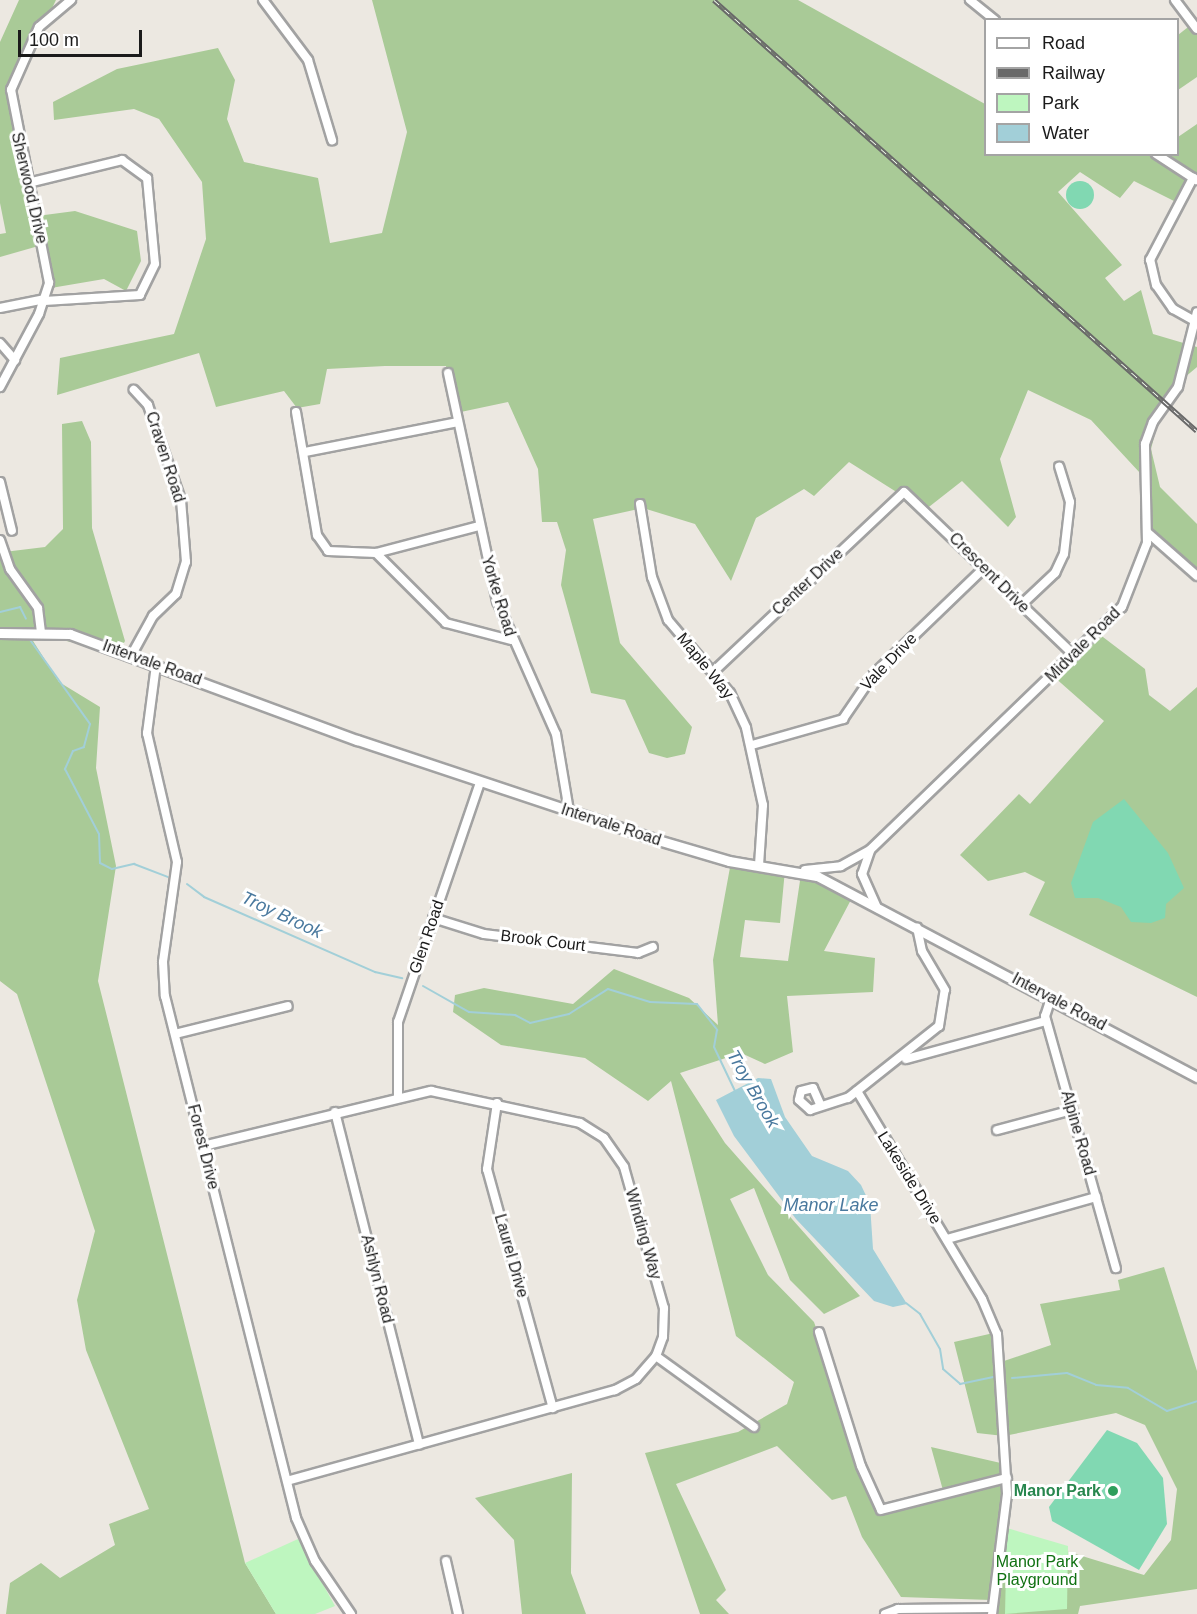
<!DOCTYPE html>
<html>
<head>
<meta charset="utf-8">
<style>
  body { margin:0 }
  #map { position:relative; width:1197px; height:1614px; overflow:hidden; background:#ece8e1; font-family:Arial,sans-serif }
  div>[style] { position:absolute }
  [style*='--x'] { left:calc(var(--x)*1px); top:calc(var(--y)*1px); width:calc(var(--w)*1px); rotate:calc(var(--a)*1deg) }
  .forest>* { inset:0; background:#a9ca97 }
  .park>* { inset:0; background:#bef6bf }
  .pitch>* { inset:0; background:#81d8b2 }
  .round { border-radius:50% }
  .water>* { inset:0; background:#a2cfd8 }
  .stream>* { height:2px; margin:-1px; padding:0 1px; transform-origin:1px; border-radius:1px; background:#a2cfd8 }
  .roads { filter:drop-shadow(2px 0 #a2a2a2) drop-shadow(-2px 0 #a2a2a2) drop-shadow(0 2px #a2a2a2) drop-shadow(0 -2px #a2a2a2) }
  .minor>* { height:8px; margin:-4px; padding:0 4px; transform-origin:4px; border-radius:4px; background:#fff }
  .tertiary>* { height:9px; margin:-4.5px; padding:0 4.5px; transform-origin:4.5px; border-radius:4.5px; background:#fff }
  .rail>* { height:4.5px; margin-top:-2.25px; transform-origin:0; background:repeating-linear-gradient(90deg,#fff 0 7px,#696969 0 14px); box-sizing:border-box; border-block:2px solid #696969 }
  .dots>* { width:16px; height:16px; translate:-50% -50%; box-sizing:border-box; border:3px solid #fff; border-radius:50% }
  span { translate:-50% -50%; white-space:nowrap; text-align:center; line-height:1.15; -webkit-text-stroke:6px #fff; paint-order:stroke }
  .street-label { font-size:16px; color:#1b1b1b }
  .leisure-label { font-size:16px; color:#27864d; font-weight:700 }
  .right { translate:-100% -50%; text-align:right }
  .park-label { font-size:16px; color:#107112 }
  .water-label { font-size:18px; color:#4a799e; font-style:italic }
  .legend { position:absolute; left:984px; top:18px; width:195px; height:138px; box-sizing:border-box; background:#fff; border:2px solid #a4a4a4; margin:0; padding:8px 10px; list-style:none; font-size:18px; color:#1b1b1b }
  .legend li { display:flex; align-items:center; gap:12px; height:30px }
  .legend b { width:30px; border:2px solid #a4a4a4 }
  .scale { position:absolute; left:18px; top:30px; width:124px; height:27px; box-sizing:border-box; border:3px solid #1b1b1b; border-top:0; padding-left:8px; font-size:18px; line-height:21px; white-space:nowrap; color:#1b1b1b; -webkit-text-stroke:4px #fff; paint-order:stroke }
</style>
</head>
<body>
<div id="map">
  <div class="forest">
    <i style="clip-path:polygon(19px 0,56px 0,10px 95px,37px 216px,75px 211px,137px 231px,141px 261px,126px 291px,104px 279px,51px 288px,42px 245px,0 257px,0 234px,6px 233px,0 203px,0 42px)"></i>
    <i style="clip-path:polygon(372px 0,798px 0,985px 104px,986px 154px,1178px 154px,1178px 137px,1197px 124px,1197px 184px,1189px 179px,1176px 202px,1134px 181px,1120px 198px,1080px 172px,1058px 192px,1122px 265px,1105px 278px,1124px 301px,1141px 290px,1153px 334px,1197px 347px,1197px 367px,1165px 394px,1151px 449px,1160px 487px,1197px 524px,1197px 579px,1149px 537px,1140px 473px,1091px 420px,1028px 390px,1000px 459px,1016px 517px,1008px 527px,962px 481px,925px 510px,849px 462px,814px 496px,804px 489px,756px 518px,731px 581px,695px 524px,643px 508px,593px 519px,620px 643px,692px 727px,685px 754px,667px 758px,649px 753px,625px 700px,591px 693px,561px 585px,566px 550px,557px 522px,542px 522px,538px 469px,508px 402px,456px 413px,446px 366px,385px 366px,327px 369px,320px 404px,297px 408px,284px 391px,216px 407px,199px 353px,57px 395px,60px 358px,174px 334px,206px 239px,202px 182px,159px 119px,134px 109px,54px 120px,53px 102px,117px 69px,218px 48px,235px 80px,227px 119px,244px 162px,318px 178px,330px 243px,382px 233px,407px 132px)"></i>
    <i style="clip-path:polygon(1192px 24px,1197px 31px,1197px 77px,1178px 90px,1178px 35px)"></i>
    <i style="clip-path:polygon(82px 421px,91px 442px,92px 528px,125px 641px,119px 652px,28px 633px,59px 682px,100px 707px,96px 768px,116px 866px,98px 981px,245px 1563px,276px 1614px,6px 1614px,10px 1583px,41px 1563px,60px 1578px,115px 1545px,109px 1524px,149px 1509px,86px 1350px,77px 1300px,95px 1231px,17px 994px,0 981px,0 538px,4px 552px,45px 547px,63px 529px,62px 424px)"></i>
    <i style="clip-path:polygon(1099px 634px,1145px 669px,1149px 695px,1170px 711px,1197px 687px,1197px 997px,1029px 915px,1045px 882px,1025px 872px,988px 881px,960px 855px,1019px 794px,1030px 804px,1104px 721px,1053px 676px)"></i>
    <i style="clip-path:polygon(731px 862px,785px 870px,780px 923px,745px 920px,740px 957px,788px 961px,801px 874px,854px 894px,824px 951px,875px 958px,873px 992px,787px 996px,793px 1052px,765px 1064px,741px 1053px,680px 1073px,725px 1143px,860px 1296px,824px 1314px,790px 1280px,754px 1188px,730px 1199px,768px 1275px,814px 1322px,878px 1507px,944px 1494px,931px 1447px,1005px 1464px,1004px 1532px,1144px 1575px,1171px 1540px,1177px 1489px,1145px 1425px,1116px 1413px,1004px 1436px,977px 1433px,954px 1342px,998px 1332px,1004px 1361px,1051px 1345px,1040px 1304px,1120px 1290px,1118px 1280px,1164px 1267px,1197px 1371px,1197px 1589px,1080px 1606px,1078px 1614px,992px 1614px,991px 1600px,901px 1597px,862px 1537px,846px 1496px,832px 1500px,777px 1446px,676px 1484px,726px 1590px,716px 1600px,729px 1614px,700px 1614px,645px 1453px,738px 1432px,787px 1404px,794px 1382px,736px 1336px,671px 1081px,648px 1101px,585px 1058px,501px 1045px,453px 1012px,455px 995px,484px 988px,573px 1004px,614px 969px,689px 998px,718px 1025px,713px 960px)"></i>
    <i style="clip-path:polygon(572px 1473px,571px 1573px,586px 1614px,522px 1614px,514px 1540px,475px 1498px)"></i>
  </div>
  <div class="park">
    <i style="clip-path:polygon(1007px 1528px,1068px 1546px,1067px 1609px,1005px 1614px)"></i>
    <i style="clip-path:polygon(298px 1539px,335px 1606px,315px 1614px,276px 1614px,245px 1563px)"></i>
  </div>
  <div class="pitch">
    <i class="round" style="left:1066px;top:181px;width:28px;height:28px"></i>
    <i style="clip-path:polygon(1124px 799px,1168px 853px,1184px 888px,1166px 904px,1165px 918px,1151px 923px,1131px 922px,1121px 907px,1098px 898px,1075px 898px,1071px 883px,1093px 822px)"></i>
    <i style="clip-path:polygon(1107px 1430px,1137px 1443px,1163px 1478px,1167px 1524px,1139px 1570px,1052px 1521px,1049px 1507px)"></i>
  </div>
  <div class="water">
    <i style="clip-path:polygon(758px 1078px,771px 1079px,785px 1117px,812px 1156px,848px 1171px,861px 1185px,870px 1204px,873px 1249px,907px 1304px,893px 1307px,874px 1301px,796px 1219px,734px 1136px,716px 1100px)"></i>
  </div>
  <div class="stream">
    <i style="--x:0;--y:612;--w:21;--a:-14"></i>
    <i style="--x:20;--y:607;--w:13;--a:63"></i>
    <i style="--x:28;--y:637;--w:107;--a:54.5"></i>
    <i style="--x:90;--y:724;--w:24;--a:105"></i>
    <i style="--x:84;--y:747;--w:12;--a:160"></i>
    <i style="--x:73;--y:751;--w:20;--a:114"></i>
    <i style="--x:65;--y:769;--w:73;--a:62.4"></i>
    <i style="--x:99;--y:834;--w:29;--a:88"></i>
    <i style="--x:100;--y:863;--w:13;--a:27"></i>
    <i style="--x:112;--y:869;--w:23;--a:-13"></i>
    <i style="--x:134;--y:864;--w:36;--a:21"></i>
    <i style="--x:187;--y:884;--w:21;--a:37"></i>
    <i style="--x:204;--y:897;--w:187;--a:23.7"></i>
    <i style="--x:375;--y:972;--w:28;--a:13"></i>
    <i style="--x:423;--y:986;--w:53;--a:29.5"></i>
    <i style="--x:469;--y:1012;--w:46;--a:3.7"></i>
    <i style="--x:515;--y:1015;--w:17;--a:28"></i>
    <i style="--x:530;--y:1023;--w:40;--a:-13"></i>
    <i style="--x:569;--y:1014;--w:46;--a:-32.7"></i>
    <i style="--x:608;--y:989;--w:44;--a:17.2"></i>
    <i style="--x:650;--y:1002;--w:47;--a:2.4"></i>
    <i style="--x:697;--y:1004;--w:33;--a:52"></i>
    <i style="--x:717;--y:1030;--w:17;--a:100"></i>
    <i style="--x:714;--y:1047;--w:49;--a:64.5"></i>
    <i style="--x:906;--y:1303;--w:18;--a:38"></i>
    <i style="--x:920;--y:1314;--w:40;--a:60.3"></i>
    <i style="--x:940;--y:1349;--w:20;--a:81"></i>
    <i style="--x:943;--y:1369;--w:23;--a:41"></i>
    <i style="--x:960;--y:1384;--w:34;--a:-12"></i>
    <i style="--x:1012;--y:1378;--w:55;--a:-5.2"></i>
    <i style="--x:1067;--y:1373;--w:31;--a:22"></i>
    <i style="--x:1096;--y:1385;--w:32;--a:5"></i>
    <i style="--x:1128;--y:1388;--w:45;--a:30.5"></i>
    <i style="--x:1167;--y:1411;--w:32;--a:-18"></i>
  </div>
  <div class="roads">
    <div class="minor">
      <i style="--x:263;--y:0;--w:75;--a:53.1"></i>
      <i style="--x:308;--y:60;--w:84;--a:73.3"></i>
      <i style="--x:970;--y:0;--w:32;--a:39"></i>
      <i style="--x:1175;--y:0;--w:36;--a:53"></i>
      <i style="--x:1156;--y:154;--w:48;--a:33"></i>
      <i style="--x:28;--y:183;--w:97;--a:-13.7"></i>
      <i style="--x:122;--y:160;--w:31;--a:36"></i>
      <i style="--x:147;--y:178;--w:86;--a:84.7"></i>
      <i style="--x:155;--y:264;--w:34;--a:116"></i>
      <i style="--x:140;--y:295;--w:96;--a:176.4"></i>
      <i style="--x:0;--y:308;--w:46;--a:-11.3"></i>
      <i style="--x:1193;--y:320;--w:23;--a:-151"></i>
      <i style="--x:1173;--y:309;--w:29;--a:-125"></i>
      <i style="--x:1156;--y:285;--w:26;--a:-103"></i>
      <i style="--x:1150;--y:260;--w:93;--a:-62.3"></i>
      <i style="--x:0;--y:343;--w:23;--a:49"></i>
      <i style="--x:448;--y:373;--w:233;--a:77.9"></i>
      <i style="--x:497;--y:601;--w:145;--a:66.1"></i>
      <i style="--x:556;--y:734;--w:78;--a:80.4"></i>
      <i style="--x:0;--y:387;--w:83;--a:-61.9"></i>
      <i style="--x:39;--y:314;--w:33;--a:-72"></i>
      <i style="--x:49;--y:283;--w:197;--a:-101.1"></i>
      <i style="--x:11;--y:90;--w:69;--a:-66"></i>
      <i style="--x:39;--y:27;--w:42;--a:-40.2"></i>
      <i style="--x:296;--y:412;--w:125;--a:80.3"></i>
      <i style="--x:317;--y:535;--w:19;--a:55"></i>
      <i style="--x:328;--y:551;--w:48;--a:2.4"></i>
      <i style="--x:376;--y:553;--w:106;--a:-14.7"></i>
      <i style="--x:305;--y:452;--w:156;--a:-11.1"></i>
      <i style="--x:0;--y:482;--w:50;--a:76.2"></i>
      <i style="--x:640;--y:504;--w:74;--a:80.7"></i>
      <i style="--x:652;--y:577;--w:46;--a:69.6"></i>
      <i style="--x:668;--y:620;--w:96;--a:49.7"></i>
      <i style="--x:730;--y:693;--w:38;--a:65"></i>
      <i style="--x:746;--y:728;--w:79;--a:77.6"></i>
      <i style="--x:763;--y:805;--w:60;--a:93.8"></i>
      <i style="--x:1148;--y:533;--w:65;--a:41.3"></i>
      <i style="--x:0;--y:540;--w:31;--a:71"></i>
      <i style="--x:10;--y:569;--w:48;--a:54.3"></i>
      <i style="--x:38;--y:608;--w:23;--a:83"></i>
      <i style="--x:376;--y:553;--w:99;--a:45"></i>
      <i style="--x:446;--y:623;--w:67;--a:14.7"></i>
      <i style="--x:1021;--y:605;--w:47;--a:-43.3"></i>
      <i style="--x:1055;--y:573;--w:21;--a:-65"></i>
      <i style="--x:1064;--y:554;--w:52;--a:-83.4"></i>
      <i style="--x:1070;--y:502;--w:37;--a:-107"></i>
      <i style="--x:131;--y:656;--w:46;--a:-61.2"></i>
      <i style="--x:153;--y:616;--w:32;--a:-44"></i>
      <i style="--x:176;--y:594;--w:34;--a:-73"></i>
      <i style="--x:186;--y:562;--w:62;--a:-94.6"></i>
      <i style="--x:181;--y:500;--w:101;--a:-109.2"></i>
      <i style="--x:148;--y:405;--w:21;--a:-133"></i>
      <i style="--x:156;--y:665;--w:69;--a:97.5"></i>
      <i style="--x:147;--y:733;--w:132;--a:76.9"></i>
      <i style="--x:177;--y:862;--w:101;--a:98"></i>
      <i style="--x:163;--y:962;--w:34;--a:87"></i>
      <i style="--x:165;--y:996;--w:538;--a:75.91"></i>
      <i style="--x:296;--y:1518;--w:47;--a:66.2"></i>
      <i style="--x:315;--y:1561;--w:64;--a:55.8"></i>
      <i style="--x:713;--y:672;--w:262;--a:-43.3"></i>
      <i style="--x:904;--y:492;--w:236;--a:43.8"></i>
      <i style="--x:752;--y:745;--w:95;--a:-15.9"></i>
      <i style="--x:843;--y:719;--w:53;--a:-55.7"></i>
      <i style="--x:873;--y:675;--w:154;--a:-43.9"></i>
      <i style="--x:870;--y:851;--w:24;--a:109"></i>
      <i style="--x:862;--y:874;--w:35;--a:66"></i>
      <i style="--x:805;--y:870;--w:36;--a:-6"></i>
      <i style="--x:841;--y:866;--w:33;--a:-29"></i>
      <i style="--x:870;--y:850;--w:350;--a:-44"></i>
      <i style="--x:1122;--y:607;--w:69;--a:-68.7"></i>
      <i style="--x:1147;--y:543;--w:99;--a:-91.2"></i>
      <i style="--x:1145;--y:444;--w:23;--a:-70"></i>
      <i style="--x:1153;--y:422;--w:43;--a:-54.5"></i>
      <i style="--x:1178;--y:387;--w:77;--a:-75.8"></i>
      <i style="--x:433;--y:918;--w:53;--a:17.4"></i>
      <i style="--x:484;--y:934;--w:155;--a:7"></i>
      <i style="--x:638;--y:953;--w:16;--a:-22"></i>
      <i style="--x:1051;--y:998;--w:19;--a:108"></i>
      <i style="--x:1045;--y:1016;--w:262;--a:74.3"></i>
      <i style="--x:175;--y:1034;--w:116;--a:-13.9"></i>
      <i style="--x:906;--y:1059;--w:145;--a:-15.2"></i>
      <i style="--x:857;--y:1091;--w:243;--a:59"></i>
      <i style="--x:982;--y:1299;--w:38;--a:67"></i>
      <i style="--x:997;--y:1334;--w:160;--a:86.4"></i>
      <i style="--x:1007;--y:1494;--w:121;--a:97.1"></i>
      <i style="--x:398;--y:1096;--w:74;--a:-90"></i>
      <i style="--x:398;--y:1022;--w:254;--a:-71.1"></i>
      <i style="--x:497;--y:1103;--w:67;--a:98.6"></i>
      <i style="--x:487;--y:1169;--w:248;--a:74.6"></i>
      <i style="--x:820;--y:1104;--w:17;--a:-114"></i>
      <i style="--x:813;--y:1088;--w:12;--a:166"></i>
      <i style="--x:801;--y:1091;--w:9;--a:103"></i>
      <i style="--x:799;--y:1100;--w:15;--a:42"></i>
      <i style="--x:810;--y:1110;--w:40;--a:-18"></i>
      <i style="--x:848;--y:1098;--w:116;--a:-38.4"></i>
      <i style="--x:939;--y:1026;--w:36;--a:-81"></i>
      <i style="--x:945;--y:990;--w:45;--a:-120.5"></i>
      <i style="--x:922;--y:951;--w:24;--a:-102"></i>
      <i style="--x:335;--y:1112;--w:343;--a:75.8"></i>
      <i style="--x:997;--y:1130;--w:78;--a:-14.9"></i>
      <i style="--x:203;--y:1146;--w:235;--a:-13.6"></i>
      <i style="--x:431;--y:1091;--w:152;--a:12.1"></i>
      <i style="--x:580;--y:1123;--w:28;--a:32"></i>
      <i style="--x:604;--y:1138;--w:35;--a:55"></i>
      <i style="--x:624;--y:1167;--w:147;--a:74.2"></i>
      <i style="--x:664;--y:1308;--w:29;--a:92"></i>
      <i style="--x:663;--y:1337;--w:20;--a:110"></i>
      <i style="--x:656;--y:1356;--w:30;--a:131"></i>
      <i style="--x:636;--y:1379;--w:24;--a:152"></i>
      <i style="--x:615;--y:1390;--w:340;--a:164.5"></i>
      <i style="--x:947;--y:1239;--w:155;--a:-15.7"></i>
      <i style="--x:819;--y:1332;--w:140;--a:72.6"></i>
      <i style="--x:861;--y:1466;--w:48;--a:65.6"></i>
      <i style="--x:881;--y:1510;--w:130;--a:-14.3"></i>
      <i style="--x:656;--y:1356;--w:121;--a:35.9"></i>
      <i style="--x:446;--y:1561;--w:54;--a:77.2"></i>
      <i style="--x:885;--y:1614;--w:14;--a:-21"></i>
      <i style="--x:898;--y:1609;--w:94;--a:-0.6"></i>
    </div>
    <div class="tertiary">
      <i style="--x:0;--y:633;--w:70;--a:0.8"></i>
      <i style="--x:70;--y:634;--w:306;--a:20.3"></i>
      <i style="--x:357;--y:740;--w:310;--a:18.4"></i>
      <i style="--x:651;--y:838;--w:81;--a:16.4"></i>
      <i style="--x:729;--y:861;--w:89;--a:9.7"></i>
      <i style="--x:817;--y:876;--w:430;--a:27.9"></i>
    </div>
  </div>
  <div class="rail">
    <i style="--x:714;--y:0;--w:647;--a:41.74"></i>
  </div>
  <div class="dots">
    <i style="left:1113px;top:1491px;background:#2e9e5b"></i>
  </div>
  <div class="street-label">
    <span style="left:29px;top:188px;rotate:77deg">Sherwood Drive</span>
    <span style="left:165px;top:457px;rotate:72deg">Craven Road</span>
    <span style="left:989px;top:573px;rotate:45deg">Crescent Drive</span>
    <span style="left:808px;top:582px;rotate:-43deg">Center Drive</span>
    <span style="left:498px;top:596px;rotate:73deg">Yorke Road</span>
    <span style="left:1083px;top:645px;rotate:-45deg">Midvale Road</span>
    <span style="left:889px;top:662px;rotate:-46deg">Vale Drive</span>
    <span style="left:152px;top:663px;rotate:20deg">Intervale Road</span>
    <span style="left:705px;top:666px;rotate:51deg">Maple Way</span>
    <span style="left:611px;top:825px;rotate:18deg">Intervale Road</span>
    <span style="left:427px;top:937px;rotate:-71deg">Glen Road</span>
    <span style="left:543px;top:941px;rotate:7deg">Brook Court</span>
    <span style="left:1059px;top:1002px;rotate:28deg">Intervale Road</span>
    <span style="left:1078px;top:1133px;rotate:74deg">Alpine Road</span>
    <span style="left:203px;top:1147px;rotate:76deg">Forest Drive</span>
    <span style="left:909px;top:1178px;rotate:58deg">Lakeside Drive</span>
    <span style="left:643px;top:1234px;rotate:74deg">Winding Way</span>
    <span style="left:511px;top:1256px;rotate:74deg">Laurel Drive</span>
    <span style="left:377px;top:1279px;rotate:76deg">Ashlyn Road</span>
  </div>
  <div class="leisure-label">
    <span class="right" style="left:1101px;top:1491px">Manor Park</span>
  </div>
  <div class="park-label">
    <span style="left:1037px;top:1571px">Manor Park<br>Playground</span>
  </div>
  <div class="water-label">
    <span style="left:282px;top:915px;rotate:25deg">Troy Brook</span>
    <span style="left:753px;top:1089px;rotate:60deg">Troy Brook</span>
    <span style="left:831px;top:1205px">Manor Lake</span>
  </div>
  <ul class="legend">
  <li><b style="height:8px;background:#fff"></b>Road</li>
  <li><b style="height:8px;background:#696969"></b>Railway</li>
  <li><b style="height:16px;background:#bef6bf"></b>Park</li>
  <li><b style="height:16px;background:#a2cfd8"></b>Water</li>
  </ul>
  <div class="scale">100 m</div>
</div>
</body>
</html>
